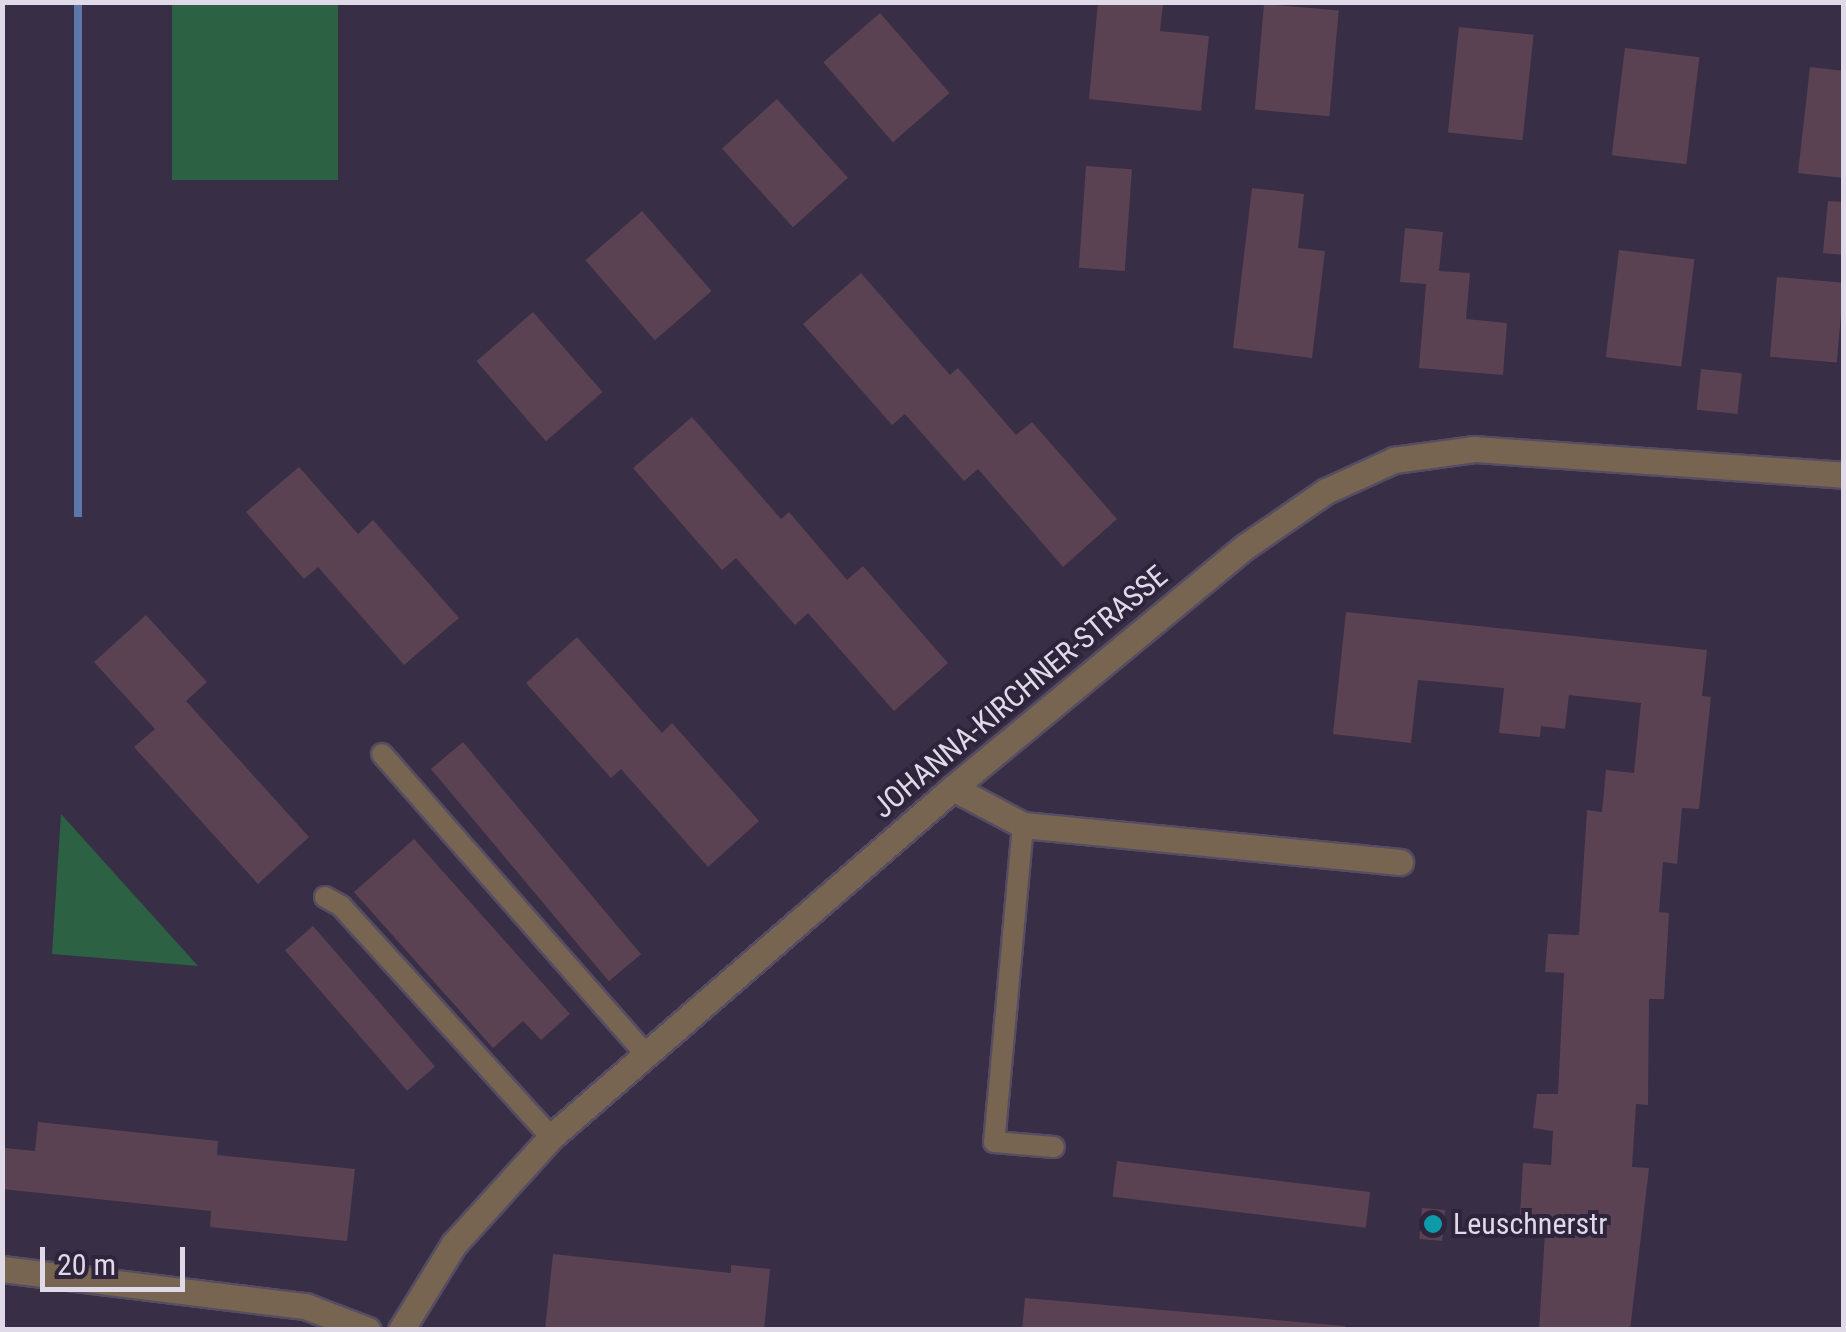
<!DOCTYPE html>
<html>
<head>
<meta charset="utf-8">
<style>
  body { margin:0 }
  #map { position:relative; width:1846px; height:1332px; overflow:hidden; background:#382e45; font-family:"Roboto Condensed",sans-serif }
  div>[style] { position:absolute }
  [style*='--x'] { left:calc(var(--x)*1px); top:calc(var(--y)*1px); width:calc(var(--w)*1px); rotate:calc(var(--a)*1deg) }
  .green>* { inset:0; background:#2d6144; transform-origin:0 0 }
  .water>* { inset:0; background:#5c77a9; transform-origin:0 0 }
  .building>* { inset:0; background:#5b4252; transform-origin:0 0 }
  .roads { filter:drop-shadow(2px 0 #564d62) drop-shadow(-2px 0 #564d62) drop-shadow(0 2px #564d62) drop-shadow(0 -2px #564d62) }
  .service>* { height:20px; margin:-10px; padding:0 10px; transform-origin:10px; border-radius:10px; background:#786551 }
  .minor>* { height:25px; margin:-12.5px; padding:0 12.5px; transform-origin:12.5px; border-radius:12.5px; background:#786551 }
  .dots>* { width:28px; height:28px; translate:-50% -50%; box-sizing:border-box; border:5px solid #2e243b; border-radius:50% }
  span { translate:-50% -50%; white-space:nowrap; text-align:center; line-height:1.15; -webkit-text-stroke:8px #2e243b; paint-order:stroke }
  .street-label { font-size:30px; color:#dfd9e8 }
  .poi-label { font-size:30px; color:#dfd9e8 }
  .left { translate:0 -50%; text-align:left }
  .frame { position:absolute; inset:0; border:5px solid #dfd9e8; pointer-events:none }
  .scale { position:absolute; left:40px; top:1247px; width:145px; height:45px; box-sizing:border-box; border:5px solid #dfd9e8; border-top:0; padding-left:12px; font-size:30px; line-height:35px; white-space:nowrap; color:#dfd9e8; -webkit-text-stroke:8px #2e243b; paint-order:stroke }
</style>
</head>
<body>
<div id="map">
  <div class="green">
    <i style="left:172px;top:3px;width:166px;height:177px"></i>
    <i style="clip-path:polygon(61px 814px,198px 966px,52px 954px)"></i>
  </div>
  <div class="water">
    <i style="left:74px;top:3px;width:8px;height:514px"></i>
  </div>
  <div class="building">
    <i style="clip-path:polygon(1098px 2px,1163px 3px,1160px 31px,1209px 36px,1201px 111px,1089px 99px)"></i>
    <i style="left:1264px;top:4px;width:75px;height:106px;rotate:5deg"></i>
    <i style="left:880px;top:13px;width:106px;height:75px;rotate:49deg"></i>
    <i style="left:1459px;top:27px;width:75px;height:106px;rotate:6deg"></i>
    <i style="left:1625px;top:48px;width:75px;height:108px;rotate:7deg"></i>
    <i style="clip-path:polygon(1810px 67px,1844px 71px,1844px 178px,1798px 173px)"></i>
    <i style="left:777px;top:99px;width:106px;height:74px;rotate:48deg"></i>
    <i style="left:1086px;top:166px;width:46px;height:102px;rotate:4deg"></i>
    <i style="clip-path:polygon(1252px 188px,1304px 194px,1298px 248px,1325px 251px,1312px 358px,1233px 348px)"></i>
    <i style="clip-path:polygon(1828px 201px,1844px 202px,1844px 255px,1823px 253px)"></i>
    <i style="left:642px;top:211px;width:106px;height:75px;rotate:49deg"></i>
    <i style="clip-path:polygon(1405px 228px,1443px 232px,1439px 271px,1470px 273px,1466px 319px,1507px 323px,1503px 375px,1419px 368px,1426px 284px,1400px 282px)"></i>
    <i style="left:1619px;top:250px;width:76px;height:108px;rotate:7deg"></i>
    <i style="clip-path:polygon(861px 273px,950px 375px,958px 368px,1016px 435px,1032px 422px,1117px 519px,1063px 567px,978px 469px,964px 481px,905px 414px,892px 425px,803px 324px)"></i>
    <i style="left:1777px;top:277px;width:67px;height:80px;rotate:5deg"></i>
    <i style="left:533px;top:312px;width:106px;height:75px;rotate:49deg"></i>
    <i style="left:1701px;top:369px;width:41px;height:41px;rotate:6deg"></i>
    <i style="clip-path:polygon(692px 417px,781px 519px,789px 512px,847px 580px,863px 566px,948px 663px,894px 711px,808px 613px,795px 625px,736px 558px,722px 570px,633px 468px)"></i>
    <i style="clip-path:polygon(299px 467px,358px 534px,373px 520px,459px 618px,404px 665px,318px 567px,304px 579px,246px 512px)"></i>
    <i style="clip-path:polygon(1346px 612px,1707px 650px,1702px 696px,1711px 697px,1699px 809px,1682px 808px,1677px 864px,1663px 862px,1659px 912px,1669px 913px,1664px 999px,1649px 999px,1648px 1105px,1636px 1104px,1632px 1167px,1649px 1168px,1630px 1330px,1539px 1330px,1546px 1217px,1520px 1215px,1523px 1163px,1551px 1165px,1553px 1131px,1533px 1128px,1537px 1094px,1558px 1094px,1564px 973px,1545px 972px,1548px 934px,1579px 935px,1587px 810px,1602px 812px,1606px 770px,1634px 773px,1641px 703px,1569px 695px,1565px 729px,1541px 726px,1540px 737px,1520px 735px,1499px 733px,1504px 688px,1418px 680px,1411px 743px,1333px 734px)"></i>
    <i style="clip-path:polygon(146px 615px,207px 682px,186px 701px,309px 837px,258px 884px,134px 747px,155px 729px,94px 662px)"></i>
    <i style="clip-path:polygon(577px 637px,662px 733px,672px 723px,759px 821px,708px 867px,621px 769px,611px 778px,526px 683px)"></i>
    <i style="left:463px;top:742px;width:277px;height:42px;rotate:50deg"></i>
    <i style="clip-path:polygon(414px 839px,570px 1014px,541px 1040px,523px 1021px,493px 1048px,354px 892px)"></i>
    <i style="left:313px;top:926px;width:186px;height:37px;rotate:49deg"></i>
    <i style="clip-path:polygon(38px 1122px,218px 1141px,217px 1155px,355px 1169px,347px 1241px,210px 1227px,211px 1211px,2px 1189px,5px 1148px,35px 1151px)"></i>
    <i style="left:1117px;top:1161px;width:255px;height:36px;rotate:7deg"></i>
    <i style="left:1422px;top:1208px;width:23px;height:31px;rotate:5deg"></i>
    <i style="clip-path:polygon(553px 1254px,731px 1273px,731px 1265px,770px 1269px,764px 1330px,545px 1330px)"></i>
    <i style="clip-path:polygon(1025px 1298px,1345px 1326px,1345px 1330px,1022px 1330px)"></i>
  </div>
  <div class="roads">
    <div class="service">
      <i style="--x:382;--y:754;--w:398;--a:48.7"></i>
      <i style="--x:1023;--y:825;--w:318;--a:95.2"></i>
      <i style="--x:994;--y:1142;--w:60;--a:4.8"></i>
      <i style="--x:325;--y:897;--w:18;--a:29"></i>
      <i style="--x:341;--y:906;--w:312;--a:47.7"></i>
    </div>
    <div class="minor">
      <i style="--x:953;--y:788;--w:79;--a:27.9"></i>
      <i style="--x:1023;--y:825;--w:379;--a:5.6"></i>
      <i style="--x:2;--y:1269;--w:305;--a:7"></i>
      <i style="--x:305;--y:1306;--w:67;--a:20.9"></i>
      <i style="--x:401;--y:1330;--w:101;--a:-58.4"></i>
      <i style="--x:454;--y:1244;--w:144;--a:-47.8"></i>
      <i style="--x:551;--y:1137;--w:532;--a:-40.96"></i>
      <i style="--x:953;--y:788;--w:380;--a:-39.6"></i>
      <i style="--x:1246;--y:546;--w:97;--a:-34.5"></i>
      <i style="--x:1326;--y:491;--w:75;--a:-24.5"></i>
      <i style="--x:1394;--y:460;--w:81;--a:-7.8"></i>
      <i style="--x:1474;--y:449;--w:371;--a:4"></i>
    </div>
  </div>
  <div class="dots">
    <i style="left:1433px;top:1224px;background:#0f9aa8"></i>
  </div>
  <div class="street-label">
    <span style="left:1020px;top:692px;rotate:-40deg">JOHANNA-KIRCHNER-STRASSE</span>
  </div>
  <div class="poi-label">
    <span class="left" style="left:1453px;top:1224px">Leuschnerstr</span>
  </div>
  <div class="frame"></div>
  <div class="scale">20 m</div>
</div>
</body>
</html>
